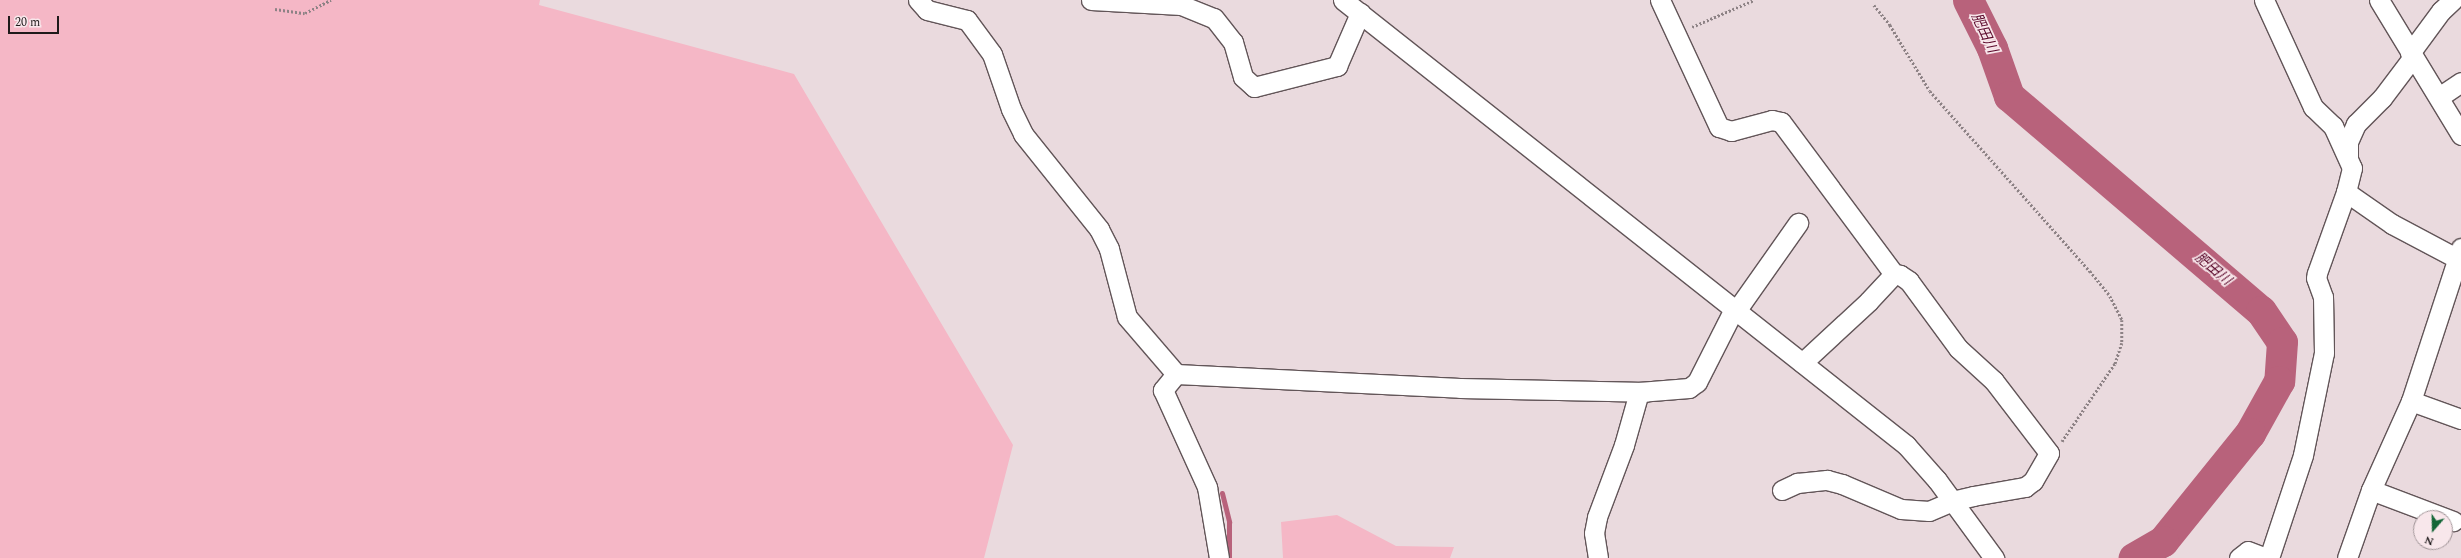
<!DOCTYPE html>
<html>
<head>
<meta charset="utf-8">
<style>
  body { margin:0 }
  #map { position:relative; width:2461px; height:558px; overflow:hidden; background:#eadade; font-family:Spectral,"Noto Sans JP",serif }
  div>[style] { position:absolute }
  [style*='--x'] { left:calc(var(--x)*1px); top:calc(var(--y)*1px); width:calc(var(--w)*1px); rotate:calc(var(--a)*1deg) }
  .green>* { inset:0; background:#f5b7c6 }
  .stream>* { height:5px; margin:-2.5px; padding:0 2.5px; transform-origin:2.5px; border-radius:2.5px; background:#b8627b }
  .river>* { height:31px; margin:-15.5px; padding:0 15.5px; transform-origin:15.5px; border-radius:15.5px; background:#b8627b }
  .path>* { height:2.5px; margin-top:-1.25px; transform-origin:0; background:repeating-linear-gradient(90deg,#8d8285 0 2px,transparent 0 4px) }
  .roads { filter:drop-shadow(1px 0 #625558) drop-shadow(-1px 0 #625558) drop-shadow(0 1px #625558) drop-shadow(0 -1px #625558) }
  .minor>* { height:19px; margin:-9.5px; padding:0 9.5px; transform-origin:9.5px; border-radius:9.5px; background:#fff }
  span { translate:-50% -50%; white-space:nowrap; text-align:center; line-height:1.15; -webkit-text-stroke:3.5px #f8e7eb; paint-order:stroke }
  .water-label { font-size:14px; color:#5b092b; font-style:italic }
  .north { position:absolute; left:2413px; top:510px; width:40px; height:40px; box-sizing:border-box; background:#f8e7eb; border:1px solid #a19598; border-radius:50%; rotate:200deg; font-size:11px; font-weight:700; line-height:16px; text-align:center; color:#1f1a1b }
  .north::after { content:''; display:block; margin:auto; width:14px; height:18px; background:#136637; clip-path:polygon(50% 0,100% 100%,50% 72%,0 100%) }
  .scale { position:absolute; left:8px; top:16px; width:51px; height:18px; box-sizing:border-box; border:2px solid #1f1a1b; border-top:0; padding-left:5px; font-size:12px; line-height:14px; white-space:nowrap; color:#1f1a1b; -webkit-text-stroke:3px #f8e7eb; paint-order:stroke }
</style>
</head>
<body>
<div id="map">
  <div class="green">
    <i style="clip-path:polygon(0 0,540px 0,539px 5px,794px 74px,1013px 445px,984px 558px,0 558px)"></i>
    <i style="clip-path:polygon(1337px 515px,1396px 546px,1454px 547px,1450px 558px,1283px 558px,1281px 522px)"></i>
  </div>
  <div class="stream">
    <i style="--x:1222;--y:493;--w:30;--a:76"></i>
    <i style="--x:1229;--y:522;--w:36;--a:90"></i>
  </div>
  <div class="river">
    <i style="--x:1968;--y:0;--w:54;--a:63.4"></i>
    <i style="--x:1992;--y:48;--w:51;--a:70.5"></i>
    <i style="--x:2009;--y:96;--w:331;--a:40.5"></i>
    <i style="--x:2261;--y:311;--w:37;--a:56"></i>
    <i style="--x:2282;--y:342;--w:39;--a:94"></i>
    <i style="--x:2279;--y:381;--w:60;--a:119.1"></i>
    <i style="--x:2250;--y:433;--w:139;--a:128.9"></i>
    <i style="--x:2163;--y:541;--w:34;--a:150"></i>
  </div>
  <div class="path">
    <i style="--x:1874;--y:5;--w:26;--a:51"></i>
    <i style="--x:1890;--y:25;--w:77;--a:58.8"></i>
    <i style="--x:1930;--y:91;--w:241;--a:48.4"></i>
    <i style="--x:2090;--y:271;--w:32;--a:51"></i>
    <i style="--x:2110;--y:296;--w:27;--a:63"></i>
    <i style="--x:2122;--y:320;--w:23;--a:90"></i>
    <i style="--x:2122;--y:343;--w:22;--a:108"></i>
    <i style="--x:2115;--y:364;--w:94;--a:124.2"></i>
    <i style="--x:275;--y:9;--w:30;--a:8"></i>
    <i style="--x:305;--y:13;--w:29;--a:-27"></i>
    <i style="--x:1692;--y:27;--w:68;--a:-23.5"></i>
  </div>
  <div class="roads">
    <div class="minor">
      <i style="--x:918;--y:0;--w:13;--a:48"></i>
      <i style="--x:927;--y:10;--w:41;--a:14"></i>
      <i style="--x:967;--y:20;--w:42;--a:53.7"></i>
      <i style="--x:992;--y:54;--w:58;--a:70.9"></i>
      <i style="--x:1011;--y:109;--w:28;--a:64"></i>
      <i style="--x:1023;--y:134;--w:122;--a:51.3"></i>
      <i style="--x:1099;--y:229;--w:22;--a:63"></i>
      <i style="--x:1109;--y:249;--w:70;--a:75.2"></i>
      <i style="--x:1127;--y:317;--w:75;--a:49.3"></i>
      <i style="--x:1176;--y:374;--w:284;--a:2.8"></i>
      <i style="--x:1460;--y:388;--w:185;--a:1.2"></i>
      <i style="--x:1091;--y:0;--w:90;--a:3.2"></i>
      <i style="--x:1181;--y:5;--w:35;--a:22"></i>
      <i style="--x:1214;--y:18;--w:31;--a:52"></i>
      <i style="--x:1233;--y:42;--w:36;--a:74"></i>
      <i style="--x:1243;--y:77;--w:15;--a:42"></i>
      <i style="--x:1254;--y:87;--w:86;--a:-14.2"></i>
      <i style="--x:1337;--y:66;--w:58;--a:-66.5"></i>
      <i style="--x:1343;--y:0;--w:718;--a:38.32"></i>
      <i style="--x:1906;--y:445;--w:47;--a:48.5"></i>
      <i style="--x:1937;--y:480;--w:97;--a:53.8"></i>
      <i style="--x:1660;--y:0;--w:140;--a:65.1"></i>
      <i style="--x:1719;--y:127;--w:13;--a:18"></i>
      <i style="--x:1731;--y:131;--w:42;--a:-15"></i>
      <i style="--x:1772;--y:120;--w:9;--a:13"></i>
      <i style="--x:1781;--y:122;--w:189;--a:53.4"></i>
      <i style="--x:1894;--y:274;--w:37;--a:133"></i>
      <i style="--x:1869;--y:301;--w:91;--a:137.2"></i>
      <i style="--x:2264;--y:0;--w:118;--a:65.4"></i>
      <i style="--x:2313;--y:107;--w:28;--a:44"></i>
      <i style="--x:2333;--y:126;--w:46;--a:65.7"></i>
      <i style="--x:2352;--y:168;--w:25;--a:104"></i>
      <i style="--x:2346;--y:192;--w:56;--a:34.8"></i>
      <i style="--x:2392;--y:224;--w:75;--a:27.9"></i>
      <i style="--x:2379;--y:0;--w:158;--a:58.7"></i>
      <i style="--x:2410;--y:53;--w:52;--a:-53.6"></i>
      <i style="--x:2441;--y:11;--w:16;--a:-43"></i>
      <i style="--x:2439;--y:97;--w:27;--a:-34"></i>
      <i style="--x:2348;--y:158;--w:16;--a:-90"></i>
      <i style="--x:2348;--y:142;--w:20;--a:-66"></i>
      <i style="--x:2356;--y:124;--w:37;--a:-45"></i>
      <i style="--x:2382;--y:98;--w:51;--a:-52.9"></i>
      <i style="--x:1736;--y:311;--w:108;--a:-54.8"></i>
      <i style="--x:1176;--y:374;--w:21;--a:129"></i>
      <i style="--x:1163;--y:390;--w:107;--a:65.6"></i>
      <i style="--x:1207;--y:487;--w:72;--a:80.4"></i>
      <i style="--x:2411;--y:401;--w:53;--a:19.8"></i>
      <i style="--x:1782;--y:490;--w:17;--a:-25"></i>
      <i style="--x:1797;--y:483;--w:30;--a:-6"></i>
      <i style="--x:1827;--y:480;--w:16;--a:15"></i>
      <i style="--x:1842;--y:484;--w:64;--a:23"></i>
      <i style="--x:1901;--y:509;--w:28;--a:4"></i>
      <i style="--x:1929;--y:511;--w:25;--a:-23"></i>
      <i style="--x:1952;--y:501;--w:22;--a:-13"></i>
      <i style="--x:1973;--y:496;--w:53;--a:-9.8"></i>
      <i style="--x:2025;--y:487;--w:10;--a:-37"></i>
      <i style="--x:2033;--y:481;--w:32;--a:-60"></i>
      <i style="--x:2049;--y:453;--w:91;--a:-127.4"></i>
      <i style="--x:1994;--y:381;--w:49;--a:-137.5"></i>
      <i style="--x:1958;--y:348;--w:83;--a:-126.2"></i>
      <i style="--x:1909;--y:281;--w:11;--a:-146"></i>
      <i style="--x:1900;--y:275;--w:6;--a:-171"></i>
      <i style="--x:2371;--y:490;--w:88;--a:20.7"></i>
      <i style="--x:1598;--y:558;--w:25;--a:-99"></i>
      <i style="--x:1594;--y:533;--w:16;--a:-79"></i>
      <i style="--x:1597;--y:517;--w:77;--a:-69.4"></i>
      <i style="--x:1624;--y:445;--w:55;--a:-74.2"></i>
      <i style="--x:1639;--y:392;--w:50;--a:-4.6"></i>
      <i style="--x:1689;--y:388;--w:10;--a:-37"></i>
      <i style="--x:1697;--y:382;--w:82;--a:-63.1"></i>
      <i style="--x:2239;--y:558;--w:11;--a:-38"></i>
      <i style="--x:2248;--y:551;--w:19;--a:21"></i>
      <i style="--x:2269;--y:558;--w:108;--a:-71.7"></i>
      <i style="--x:2303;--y:455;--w:104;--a:-78.4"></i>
      <i style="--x:2324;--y:353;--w:56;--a:-91"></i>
      <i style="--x:2323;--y:297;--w:20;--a:-110"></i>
      <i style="--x:2316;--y:278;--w:5;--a:-79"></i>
      <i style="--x:2317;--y:273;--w:86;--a:-70.3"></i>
      <i style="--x:2347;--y:558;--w:72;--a:-70.6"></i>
      <i style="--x:2371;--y:490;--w:98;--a:-65.8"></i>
      <i style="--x:2411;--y:401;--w:161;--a:-71.9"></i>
    </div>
  </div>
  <div class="water-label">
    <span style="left:1984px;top:33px;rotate:65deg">肥田川</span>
    <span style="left:2213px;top:269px;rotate:40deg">肥田川</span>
  </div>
  <div class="north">N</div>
  <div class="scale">20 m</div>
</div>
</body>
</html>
